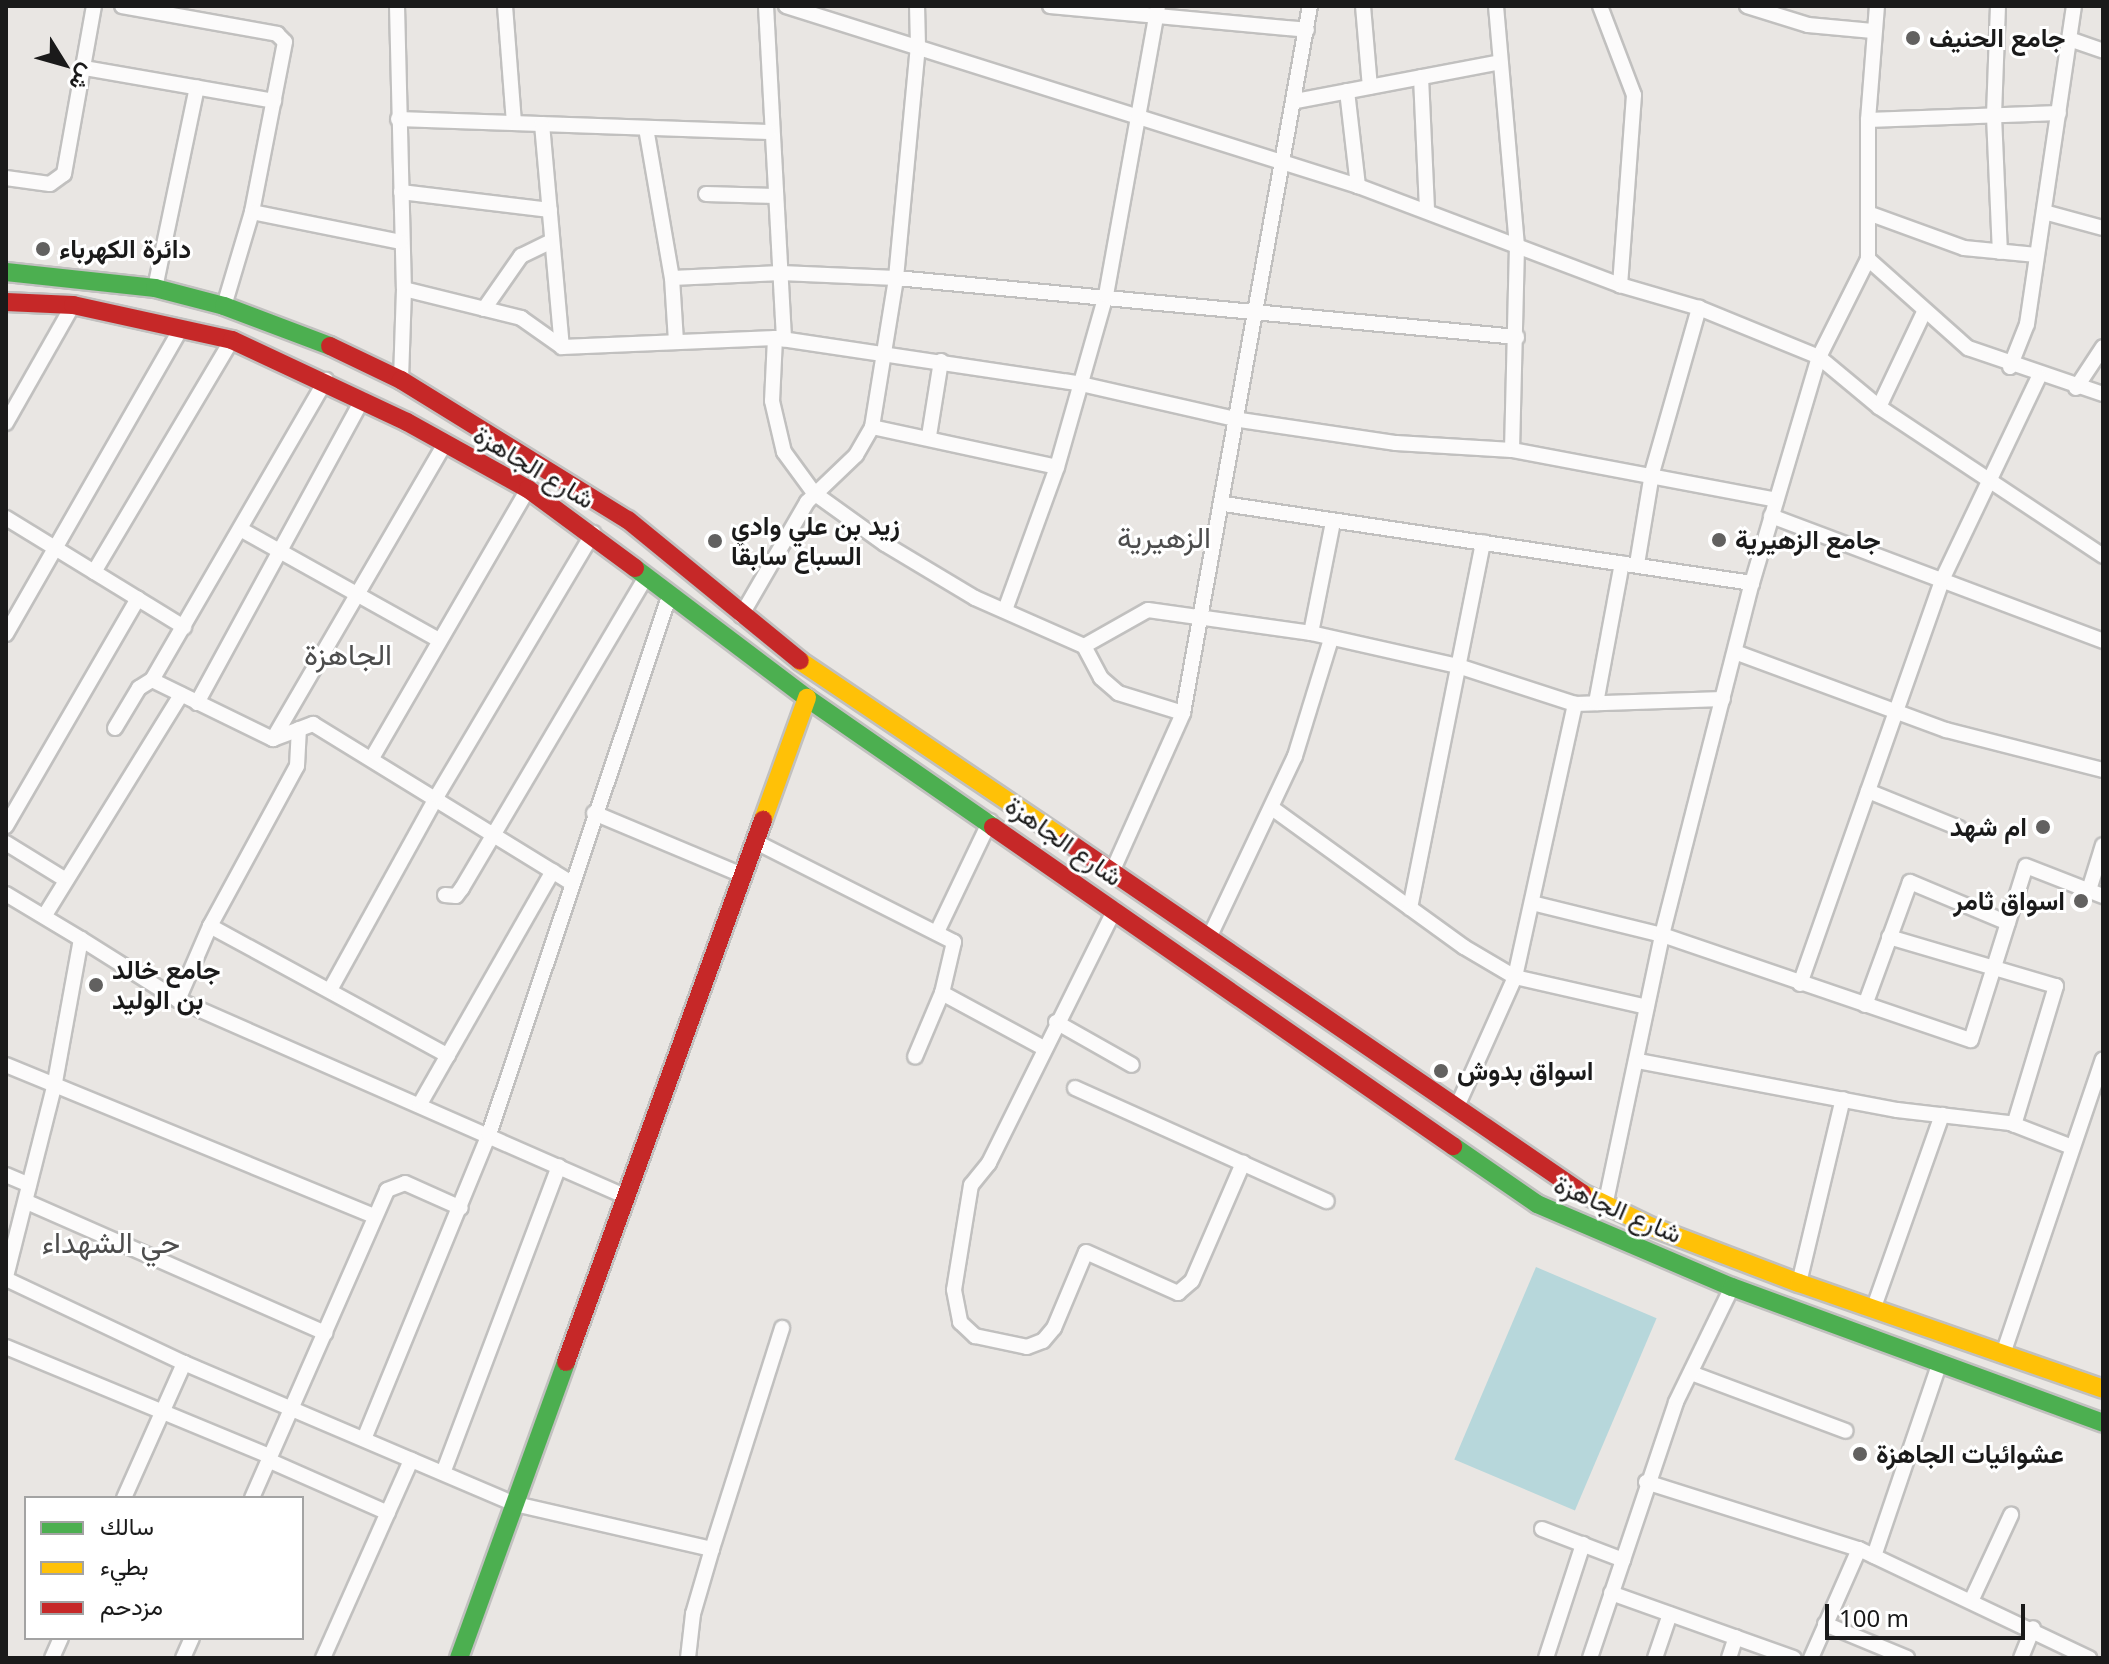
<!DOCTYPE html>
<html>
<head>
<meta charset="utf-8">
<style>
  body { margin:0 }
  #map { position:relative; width:2109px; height:1664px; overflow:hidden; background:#e9e6e3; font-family:"Noto Sans",Vazirmatn,sans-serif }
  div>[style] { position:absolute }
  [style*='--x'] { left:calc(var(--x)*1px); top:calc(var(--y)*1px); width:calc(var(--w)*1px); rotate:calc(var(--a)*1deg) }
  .water>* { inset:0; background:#b7d7db; transform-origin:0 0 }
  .roads { filter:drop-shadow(2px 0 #c1c0bf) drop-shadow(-2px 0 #c1c0bf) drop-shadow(0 2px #c1c0bf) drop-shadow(0 -2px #c1c0bf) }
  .street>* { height:14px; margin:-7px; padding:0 7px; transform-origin:7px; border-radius:7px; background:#fcfbfb }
  .fast>* { height:18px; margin:-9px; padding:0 9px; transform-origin:9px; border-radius:9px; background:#4caf50 }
  .slow>* { height:18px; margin:-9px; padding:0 9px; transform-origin:9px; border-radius:9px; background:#ffc107 }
  .jam>* { height:18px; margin:-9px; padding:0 9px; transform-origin:9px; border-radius:9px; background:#c62828 }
  .dots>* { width:22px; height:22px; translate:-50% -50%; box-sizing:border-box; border:4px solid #fff; border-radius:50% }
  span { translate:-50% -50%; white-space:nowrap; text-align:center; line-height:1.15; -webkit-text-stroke:6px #fff; paint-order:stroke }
  .poi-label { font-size:26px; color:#1a1a1a; font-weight:700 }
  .left { translate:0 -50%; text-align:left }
  .right { translate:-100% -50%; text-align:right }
  .street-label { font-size:26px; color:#1a1a1a }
  .quarter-label { font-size:30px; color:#4d4d4d }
  .frame { position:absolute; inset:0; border:8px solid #1a1a1a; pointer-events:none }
  .legend { position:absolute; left:24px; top:1496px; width:280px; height:144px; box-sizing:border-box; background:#fff; border:2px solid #a3a3a3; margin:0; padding:10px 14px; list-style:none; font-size:24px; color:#1a1a1a }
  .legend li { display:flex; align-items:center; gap:16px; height:40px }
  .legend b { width:40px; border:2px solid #a3a3a3 }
  .north { position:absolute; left:24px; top:24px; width:80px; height:80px; -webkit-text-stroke:6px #fff; paint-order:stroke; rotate:127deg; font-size:22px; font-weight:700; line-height:32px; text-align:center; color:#1a1a1a }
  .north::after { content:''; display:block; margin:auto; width:28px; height:36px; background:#1a1a1a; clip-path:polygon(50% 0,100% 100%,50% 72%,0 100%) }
  .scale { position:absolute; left:1825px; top:1604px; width:200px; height:36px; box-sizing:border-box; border:4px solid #1a1a1a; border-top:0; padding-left:10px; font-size:24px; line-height:28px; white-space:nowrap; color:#1a1a1a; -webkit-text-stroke:6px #fff; paint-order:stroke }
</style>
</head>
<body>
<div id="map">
  <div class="water">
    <i style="left:1536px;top:1267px;width:131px;height:209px;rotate:23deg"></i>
  </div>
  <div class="roads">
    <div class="street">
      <i style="--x:122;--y:6;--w:158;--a:10.2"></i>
      <i style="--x:277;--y:34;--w:11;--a:45"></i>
      <i style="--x:285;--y:42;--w:173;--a:101"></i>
      <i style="--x:252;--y:212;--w:98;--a:106.6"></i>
      <i style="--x:397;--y:6;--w:283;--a:88.6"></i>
      <i style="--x:404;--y:289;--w:91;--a:91.9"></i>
      <i style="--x:505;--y:6;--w:117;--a:85.6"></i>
      <i style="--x:766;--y:6;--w:334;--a:86.9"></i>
      <i style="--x:786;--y:6;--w:600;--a:17.47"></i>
      <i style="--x:1358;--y:186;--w:280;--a:20.7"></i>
      <i style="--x:1620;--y:285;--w:82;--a:16.2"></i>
      <i style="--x:1699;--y:308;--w:130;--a:22.2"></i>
      <i style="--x:1819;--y:357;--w:78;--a:39.8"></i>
      <i style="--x:1879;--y:407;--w:269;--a:33.6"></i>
      <i style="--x:1050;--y:6;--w:258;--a:5.3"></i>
      <i style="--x:1363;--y:6;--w:81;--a:85.1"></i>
      <i style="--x:1496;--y:6;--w:241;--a:85"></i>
      <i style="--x:1517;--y:246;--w:204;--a:91.4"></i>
      <i style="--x:1600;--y:6;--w:95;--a:69.1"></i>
      <i style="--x:1634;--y:95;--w:191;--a:94.2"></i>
      <i style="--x:1747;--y:6;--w:64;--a:17.3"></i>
      <i style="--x:1808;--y:25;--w:65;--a:5.3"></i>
      <i style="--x:1998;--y:6;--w:110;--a:92.1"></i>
      <i style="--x:1994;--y:116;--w:136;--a:87.5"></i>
      <i style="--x:2069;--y:39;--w:36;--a:19"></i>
      <i style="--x:85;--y:68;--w:192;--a:9.9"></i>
      <i style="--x:1421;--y:77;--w:133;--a:87.4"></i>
      <i style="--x:1347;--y:91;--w:96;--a:83.4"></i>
      <i style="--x:1296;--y:101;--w:208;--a:-10.8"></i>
      <i style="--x:398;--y:119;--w:371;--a:2"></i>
      <i style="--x:1868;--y:120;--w:191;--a:-2.1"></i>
      <i style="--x:542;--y:124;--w:224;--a:84.9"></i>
      <i style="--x:646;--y:128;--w:152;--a:80.2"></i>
      <i style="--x:672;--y:278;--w:64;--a:86.4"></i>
      <i style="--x:6;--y:178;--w:44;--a:7.8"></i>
      <i style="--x:50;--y:184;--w:17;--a:-36"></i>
      <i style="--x:64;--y:174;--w:171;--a:-79.9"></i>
      <i style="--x:401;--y:192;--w:150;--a:6.9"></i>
      <i style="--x:706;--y:194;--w:69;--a:1.7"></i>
      <i style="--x:252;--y:212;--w:152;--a:11.4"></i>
      <i style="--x:2044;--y:212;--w:61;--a:15.2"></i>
      <i style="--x:1868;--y:213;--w:102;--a:20"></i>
      <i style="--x:1964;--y:248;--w:73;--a:5.5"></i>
      <i style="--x:1868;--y:259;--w:134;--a:41.7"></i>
      <i style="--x:1968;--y:348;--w:143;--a:18.8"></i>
      <i style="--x:672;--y:278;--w:109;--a:-2.6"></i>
      <i style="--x:781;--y:273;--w:115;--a:2.5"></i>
      <i style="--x:896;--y:278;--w:624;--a:5.43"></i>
      <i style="--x:155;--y:288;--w:205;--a:-78.2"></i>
      <i style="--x:404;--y:289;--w:121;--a:13.9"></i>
      <i style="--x:521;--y:318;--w:50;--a:35.3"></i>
      <i style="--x:562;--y:347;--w:213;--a:-2.4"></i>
      <i style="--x:775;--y:338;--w:309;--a:8.5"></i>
      <i style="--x:1081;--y:384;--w:163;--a:12.8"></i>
      <i style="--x:1240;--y:420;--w:158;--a:8.4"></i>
      <i style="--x:1396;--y:443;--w:116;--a:3.5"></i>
      <i style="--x:1512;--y:450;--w:269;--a:10.7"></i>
      <i style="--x:484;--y:309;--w:65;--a:-55.1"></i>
      <i style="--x:521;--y:256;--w:34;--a:-26"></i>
      <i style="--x:775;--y:338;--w:63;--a:92.7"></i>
      <i style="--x:772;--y:401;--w:52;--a:76.8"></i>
      <i style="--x:784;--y:452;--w:51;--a:53.8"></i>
      <i style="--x:814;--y:493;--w:87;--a:35.7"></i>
      <i style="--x:885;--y:544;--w:105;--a:31"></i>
      <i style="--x:975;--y:598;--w:119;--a:23.8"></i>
      <i style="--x:1084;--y:646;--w:73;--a:-29.4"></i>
      <i style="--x:1148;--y:610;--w:165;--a:8"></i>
      <i style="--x:1311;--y:633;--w:151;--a:12.7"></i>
      <i style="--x:1458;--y:666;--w:123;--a:18"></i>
      <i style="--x:1575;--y:704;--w:148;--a:-1.9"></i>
      <i style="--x:2010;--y:367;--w:46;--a:-68.4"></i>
      <i style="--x:2027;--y:324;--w:321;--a:-81.6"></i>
      <i style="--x:2076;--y:388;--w:49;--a:-56.6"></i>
      <i style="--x:1879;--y:407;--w:107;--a:-64.6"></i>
      <i style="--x:6;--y:423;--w:136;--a:-60.4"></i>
      <i style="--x:872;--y:427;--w:189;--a:12.2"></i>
      <i style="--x:929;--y:436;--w:76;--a:-80.9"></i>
      <i style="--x:1224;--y:504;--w:534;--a:8.51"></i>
      <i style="--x:1771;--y:516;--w:355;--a:20.6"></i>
      <i style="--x:6;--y:518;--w:209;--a:31.5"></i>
      <i style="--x:242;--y:530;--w:226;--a:29.2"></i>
      <i style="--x:1637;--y:564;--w:92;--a:-80.6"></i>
      <i style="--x:1652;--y:473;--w:172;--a:-74.1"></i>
      <i style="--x:94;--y:572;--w:270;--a:-59.3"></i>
      <i style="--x:1005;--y:610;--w:152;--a:-70"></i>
      <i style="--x:1057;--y:467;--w:179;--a:-74.1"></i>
      <i style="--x:1106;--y:295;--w:294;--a:-79.8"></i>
      <i style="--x:741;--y:616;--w:132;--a:-59.9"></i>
      <i style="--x:807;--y:502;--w:68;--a:-43.8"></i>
      <i style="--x:856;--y:455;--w:32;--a:-60"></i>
      <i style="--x:872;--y:427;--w:151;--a:-80.8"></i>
      <i style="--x:896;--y:278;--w:233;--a:-84.6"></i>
      <i style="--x:918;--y:46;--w:40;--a:-91.4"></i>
      <i style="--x:1311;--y:633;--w:113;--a:-78.8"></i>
      <i style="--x:6;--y:634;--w:353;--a:-60.2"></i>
      <i style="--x:1084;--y:646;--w:36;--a:62"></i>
      <i style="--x:1101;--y:678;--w:23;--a:41"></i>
      <i style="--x:1118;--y:693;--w:68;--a:17.1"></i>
      <i style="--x:1735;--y:652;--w:225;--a:20.3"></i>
      <i style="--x:1946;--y:730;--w:162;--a:14.3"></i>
      <i style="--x:152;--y:680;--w:135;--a:26"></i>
      <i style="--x:273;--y:739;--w:43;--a:-20.6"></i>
      <i style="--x:313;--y:724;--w:302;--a:31.6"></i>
      <i style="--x:197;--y:703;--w:346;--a:-61.4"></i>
      <i style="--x:1596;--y:703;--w:142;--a:-79.5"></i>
      <i style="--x:115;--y:728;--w:47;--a:-59"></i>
      <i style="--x:139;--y:688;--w:15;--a:-32"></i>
      <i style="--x:152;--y:680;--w:347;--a:-59.9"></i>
      <i style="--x:273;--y:739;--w:342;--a:-59.8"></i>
      <i style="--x:372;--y:758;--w:311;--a:-59.9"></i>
      <i style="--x:1868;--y:791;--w:98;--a:22.1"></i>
      <i style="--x:1272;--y:808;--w:237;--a:35.9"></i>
      <i style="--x:1464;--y:947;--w:59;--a:30.5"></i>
      <i style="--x:1515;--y:977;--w:135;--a:12.8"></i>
      <i style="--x:594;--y:813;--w:160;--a:22.7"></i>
      <i style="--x:6;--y:826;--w:263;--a:-59.9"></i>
      <i style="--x:754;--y:841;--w:224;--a:26.8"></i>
      <i style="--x:954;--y:942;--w:52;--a:103.2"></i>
      <i style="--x:942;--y:993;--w:69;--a:112.9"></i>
      <i style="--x:6;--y:843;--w:70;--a:31.7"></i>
      <i style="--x:1112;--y:872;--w:174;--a:-65.9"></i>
      <i style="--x:1183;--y:713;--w:718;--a:-79.82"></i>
      <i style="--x:2089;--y:890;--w:47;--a:-72.7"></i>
      <i style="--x:6;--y:894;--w:87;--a:31"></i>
      <i style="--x:81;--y:939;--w:150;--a:100.3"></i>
      <i style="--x:54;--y:1087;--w:196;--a:104.2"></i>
      <i style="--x:445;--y:895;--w:11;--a:5"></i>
      <i style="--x:456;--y:896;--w:10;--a:-53"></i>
      <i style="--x:462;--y:888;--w:361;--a:-59.4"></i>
      <i style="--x:1532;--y:903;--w:134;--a:13.8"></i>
      <i style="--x:1662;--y:935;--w:326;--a:18.8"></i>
      <i style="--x:1971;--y:1040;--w:182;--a:-72.5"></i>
      <i style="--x:2026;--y:866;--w:83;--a:21.3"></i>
      <i style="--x:1410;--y:908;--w:373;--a:-78.7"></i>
      <i style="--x:1115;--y:909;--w:284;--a:116.4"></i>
      <i style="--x:989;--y:1163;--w:28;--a:129"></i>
      <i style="--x:971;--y:1185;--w:106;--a:99.2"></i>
      <i style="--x:954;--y:1290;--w:33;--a:79"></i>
      <i style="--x:960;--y:1322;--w:21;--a:43"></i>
      <i style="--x:975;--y:1336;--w:53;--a:11.9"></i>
      <i style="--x:1027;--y:1347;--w:17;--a:-21"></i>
      <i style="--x:1043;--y:1341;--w:17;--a:-50"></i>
      <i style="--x:1054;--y:1328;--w:82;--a:-67.2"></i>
      <i style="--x:1086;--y:1252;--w:101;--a:24"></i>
      <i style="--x:1178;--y:1293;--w:18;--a:-41"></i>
      <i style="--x:1192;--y:1281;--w:129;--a:-66.6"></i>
      <i style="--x:45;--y:915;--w:259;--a:-58.3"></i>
      <i style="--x:210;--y:926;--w:271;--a:28.6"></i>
      <i style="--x:937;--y:932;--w:123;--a:-64.5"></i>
      <i style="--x:1889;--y:937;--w:174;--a:16.4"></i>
      <i style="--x:2056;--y:986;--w:145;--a:106.8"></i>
      <i style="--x:1209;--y:938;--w:201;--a:-64.7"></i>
      <i style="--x:1295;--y:756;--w:122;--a:-72.9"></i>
      <i style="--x:81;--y:939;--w:115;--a:32.2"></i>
      <i style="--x:178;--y:1000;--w:488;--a:23.7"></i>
      <i style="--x:1800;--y:984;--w:428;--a:-70.6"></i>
      <i style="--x:1942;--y:580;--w:225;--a:-64.5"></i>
      <i style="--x:330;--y:990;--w:222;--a:-61.1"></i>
      <i style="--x:437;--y:796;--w:306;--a:-59.3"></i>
      <i style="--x:942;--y:993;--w:114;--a:28.4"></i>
      <i style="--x:178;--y:1000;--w:81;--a:-66.6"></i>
      <i style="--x:210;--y:926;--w:182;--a:-61.5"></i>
      <i style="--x:297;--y:766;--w:37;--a:-87"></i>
      <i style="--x:1865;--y:1005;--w:131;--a:-69.9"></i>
      <i style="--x:1910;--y:882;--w:106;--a:22.7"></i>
      <i style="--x:1056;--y:1022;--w:87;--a:29.5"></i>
      <i style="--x:1638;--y:1061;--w:264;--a:10.7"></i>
      <i style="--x:1897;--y:1110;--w:114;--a:6.6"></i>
      <i style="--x:2010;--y:1123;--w:66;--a:21.2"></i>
      <i style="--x:6;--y:1065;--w:399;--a:22.3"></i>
      <i style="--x:1075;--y:1088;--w:276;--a:24.2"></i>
      <i style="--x:420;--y:1104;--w:268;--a:-60.3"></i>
      <i style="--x:1456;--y:1109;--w:145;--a:-65.9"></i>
      <i style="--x:1515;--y:977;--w:280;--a:-77.6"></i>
      <i style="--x:6;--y:1175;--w:25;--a:23"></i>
      <i style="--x:27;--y:1202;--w:326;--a:23.7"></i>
      <i style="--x:1605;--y:1206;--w:277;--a:-78.1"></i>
      <i style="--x:1662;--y:935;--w:363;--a:-75.7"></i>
      <i style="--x:1752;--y:583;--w:236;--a:-73.5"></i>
      <i style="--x:1819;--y:357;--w:110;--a:-63.4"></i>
      <i style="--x:1868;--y:259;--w:139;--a:-90"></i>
      <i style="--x:1868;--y:120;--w:114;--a:-85.5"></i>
      <i style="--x:6;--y:1279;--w:197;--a:25.3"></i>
      <i style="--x:184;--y:1363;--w:360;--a:23.1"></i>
      <i style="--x:515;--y:1504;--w:202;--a:12.9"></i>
      <i style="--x:712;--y:1549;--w:68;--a:106.3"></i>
      <i style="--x:693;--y:1614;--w:44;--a:96.5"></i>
      <i style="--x:1799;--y:1283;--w:189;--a:-76.6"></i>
      <i style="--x:1874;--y:1307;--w:204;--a:-70.5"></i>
      <i style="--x:6;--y:1347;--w:285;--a:22.5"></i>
      <i style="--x:2003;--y:1354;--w:311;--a:-71.3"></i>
      <i style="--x:1691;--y:1373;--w:165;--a:20.5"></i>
      <i style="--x:364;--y:1439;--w:330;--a:-67.7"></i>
      <i style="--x:489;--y:1134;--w:566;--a:-71.47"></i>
      <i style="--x:268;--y:1460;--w:131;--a:23.8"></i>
      <i style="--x:443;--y:1473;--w:328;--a:-69.3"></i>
      <i style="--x:1646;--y:1482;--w:223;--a:17.5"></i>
      <i style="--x:1859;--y:1549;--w:255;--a:25.4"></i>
      <i style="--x:124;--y:1498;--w:148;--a:-66"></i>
      <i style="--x:252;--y:1498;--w:336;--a:-66.3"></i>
      <i style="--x:387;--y:1190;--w:19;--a:-21"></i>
      <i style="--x:405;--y:1183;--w:61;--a:24.1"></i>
      <i style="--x:1542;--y:1529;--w:87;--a:20.9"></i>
      <i style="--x:712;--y:1549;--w:232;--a:-72.4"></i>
      <i style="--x:1874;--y:1556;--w:205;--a:-71.2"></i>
      <i style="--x:1611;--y:1593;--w:194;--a:19.6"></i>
      <i style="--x:1972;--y:1599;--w:93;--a:-65.1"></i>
      <i style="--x:1825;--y:1624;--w:89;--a:22.5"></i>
      <i style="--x:52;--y:1658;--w:22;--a:-66"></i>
      <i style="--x:183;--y:1658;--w:22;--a:-66"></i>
      <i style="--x:323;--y:1658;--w:217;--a:-66"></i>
      <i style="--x:1546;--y:1658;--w:120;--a:-72"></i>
      <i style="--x:1590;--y:1658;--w:270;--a:-71.4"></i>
      <i style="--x:1676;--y:1402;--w:128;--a:-64"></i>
      <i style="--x:1655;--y:1658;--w:46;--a:-71.2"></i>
      <i style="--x:1729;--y:1658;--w:22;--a:-72"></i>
      <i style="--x:1811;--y:1658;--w:119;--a:-66.2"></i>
      <i style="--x:2021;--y:1658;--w:32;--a:-68"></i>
    </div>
    <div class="fast">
      <i style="--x:6;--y:272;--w:150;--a:6.1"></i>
      <i style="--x:155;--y:288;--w:71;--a:14.6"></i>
      <i style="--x:224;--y:306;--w:113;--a:20.7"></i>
      <i style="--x:635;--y:568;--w:216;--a:37.1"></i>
      <i style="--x:807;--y:698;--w:226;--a:34.7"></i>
      <i style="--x:1453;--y:1146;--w:102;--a:34.6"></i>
      <i style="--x:1537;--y:1204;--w:212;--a:23.1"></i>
      <i style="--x:1732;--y:1287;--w:395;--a:20.1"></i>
      <i style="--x:459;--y:1658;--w:315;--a:-70.1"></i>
    </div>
    <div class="slow">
      <i style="--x:800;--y:661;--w:322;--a:34"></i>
      <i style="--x:763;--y:820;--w:130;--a:-70.2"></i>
      <i style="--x:1582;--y:1193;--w:78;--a:25.9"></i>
      <i style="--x:1652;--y:1227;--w:157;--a:20.9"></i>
      <i style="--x:1799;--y:1283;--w:322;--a:19.2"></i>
    </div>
    <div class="jam">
      <i style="--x:6;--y:302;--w:67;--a:2.6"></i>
      <i style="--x:73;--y:305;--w:163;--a:12.4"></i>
      <i style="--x:232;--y:340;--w:193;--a:25.1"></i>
      <i style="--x:407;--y:422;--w:138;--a:29"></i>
      <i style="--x:528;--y:489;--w:133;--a:36.4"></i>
      <i style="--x:330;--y:346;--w:79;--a:25.6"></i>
      <i style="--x:401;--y:380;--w:267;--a:31.7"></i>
      <i style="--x:628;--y:520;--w:222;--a:39.3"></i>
      <i style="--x:993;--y:827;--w:560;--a:34.74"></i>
      <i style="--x:1067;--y:841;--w:624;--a:34.35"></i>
      <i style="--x:566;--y:1362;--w:577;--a:-70.03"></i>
    </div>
  </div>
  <div class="dots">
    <i style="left:1913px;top:38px;background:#626160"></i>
    <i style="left:43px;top:249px;background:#626160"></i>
    <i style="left:1719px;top:540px;background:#626160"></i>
    <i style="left:715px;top:541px;background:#626160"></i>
    <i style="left:2043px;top:827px;background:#626160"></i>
    <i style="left:2081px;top:901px;background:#626160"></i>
    <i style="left:96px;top:985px;background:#626160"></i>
    <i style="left:1441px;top:1071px;background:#626160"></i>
    <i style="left:1860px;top:1454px;background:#626160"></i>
  </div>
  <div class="poi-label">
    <span class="left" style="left:1929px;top:38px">جامع الحنيف</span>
    <span class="left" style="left:59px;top:249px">دائرة الكهرباء</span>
    <span class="left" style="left:731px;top:541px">زيد بن علي وادي<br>السباع سابقا</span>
    <span class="left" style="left:1735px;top:540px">جامع الزهيرية</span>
    <span class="right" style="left:2027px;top:827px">ام شهد</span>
    <span class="right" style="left:2065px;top:901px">اسواق ثامر</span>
    <span class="left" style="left:112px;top:985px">جامع خالد<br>بن الوليد</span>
    <span class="left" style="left:1457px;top:1071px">اسواق بدوش</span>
    <span class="left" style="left:1876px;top:1454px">عشوائيات الجاهزة</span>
  </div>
  <div class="street-label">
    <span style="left:534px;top:467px;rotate:31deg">شارع الجاهزة</span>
    <span style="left:1064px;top:841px;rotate:35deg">شارع الجاهزة</span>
    <span style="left:1618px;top:1209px;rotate:23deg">شارع الجاهزة</span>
  </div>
  <div class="quarter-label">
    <span style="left:1164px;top:537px">الزهيرية</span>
    <span style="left:348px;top:654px">الجاهزة</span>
    <span style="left:111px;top:1242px">حي الشهداء</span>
  </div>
  <div class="frame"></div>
  <ul class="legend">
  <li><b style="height:10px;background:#4caf50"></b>سالك</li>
  <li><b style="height:10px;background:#ffc107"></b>بطيء</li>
  <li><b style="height:10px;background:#c62828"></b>مزدحم</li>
  </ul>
  <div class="north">ش</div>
  <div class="scale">100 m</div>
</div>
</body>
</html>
